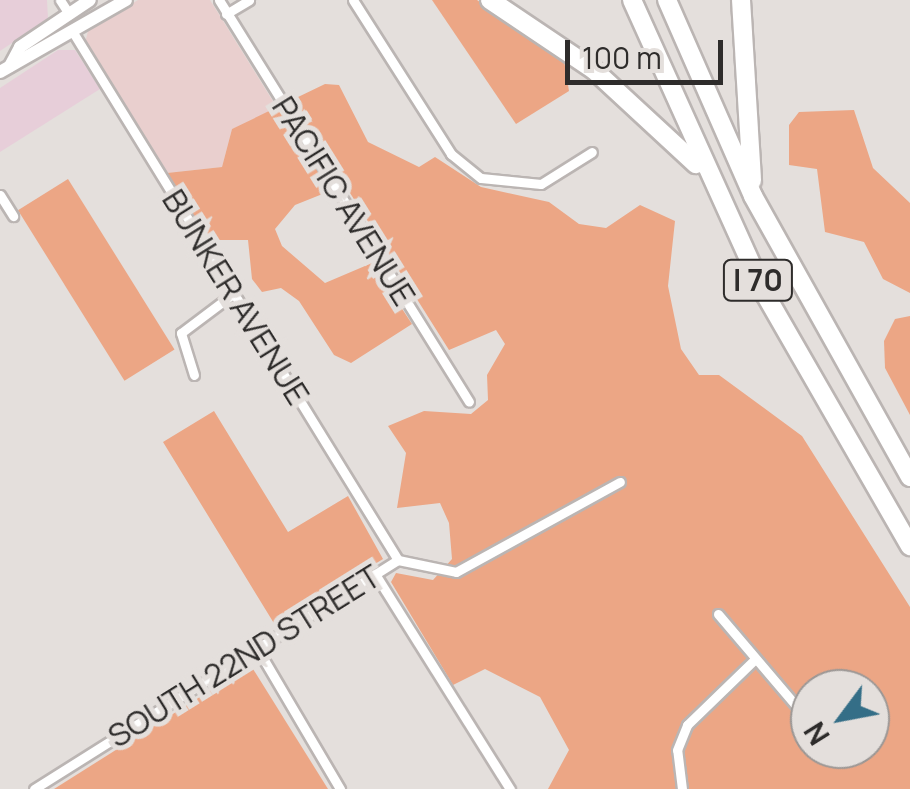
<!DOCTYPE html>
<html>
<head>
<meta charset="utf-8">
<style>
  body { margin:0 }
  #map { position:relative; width:910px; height:789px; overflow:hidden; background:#e4dfdc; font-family:Manrope,sans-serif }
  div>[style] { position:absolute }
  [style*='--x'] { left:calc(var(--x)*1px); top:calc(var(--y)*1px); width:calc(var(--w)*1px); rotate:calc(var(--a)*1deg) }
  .commercial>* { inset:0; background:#e7ced9 }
  .education>* { inset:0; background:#e9cfce }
  .green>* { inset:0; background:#eca685; transform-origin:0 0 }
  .roads { filter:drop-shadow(2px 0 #bbb5b3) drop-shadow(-2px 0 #bbb5b3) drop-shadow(0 2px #bbb5b3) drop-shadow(0 -2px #bbb5b3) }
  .minor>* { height:9px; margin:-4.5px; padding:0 4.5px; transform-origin:4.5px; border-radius:4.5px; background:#fff }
  .secondary>* { height:12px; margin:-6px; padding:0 6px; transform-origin:6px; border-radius:6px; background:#fff }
  .motorway>* { height:18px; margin:-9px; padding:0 9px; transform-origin:9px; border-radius:9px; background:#fff }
  span { translate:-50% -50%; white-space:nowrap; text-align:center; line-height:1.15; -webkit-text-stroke:10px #e4dfdc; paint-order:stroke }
  .shield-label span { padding:2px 8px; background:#e4dfdc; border:2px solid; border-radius:8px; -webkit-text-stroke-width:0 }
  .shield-label { font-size:30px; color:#2e2c2b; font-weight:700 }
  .street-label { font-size:32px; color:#2e2c2b }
  .north { position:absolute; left:790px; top:669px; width:100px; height:100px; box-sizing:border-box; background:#e4dfdc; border:2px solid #9b9795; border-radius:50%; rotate:238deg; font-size:28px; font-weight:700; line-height:40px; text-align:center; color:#2e2c2b }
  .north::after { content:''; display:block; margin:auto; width:35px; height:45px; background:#346e87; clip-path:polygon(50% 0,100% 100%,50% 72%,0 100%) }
  .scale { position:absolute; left:565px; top:40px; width:158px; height:45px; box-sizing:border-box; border:5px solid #2e2c2b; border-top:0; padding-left:12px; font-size:30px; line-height:35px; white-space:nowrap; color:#2e2c2b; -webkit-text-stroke:8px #e4dfdc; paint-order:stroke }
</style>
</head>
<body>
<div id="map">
  <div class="commercial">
    <i style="clip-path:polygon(0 0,47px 0,48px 19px,0 51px)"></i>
    <i style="clip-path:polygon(58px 50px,75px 50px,100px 89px,0 152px,0 88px)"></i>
  </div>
  <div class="education">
    <i style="clip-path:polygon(138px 0,210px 0,279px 111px,232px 129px,222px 167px,167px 173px,85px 43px,88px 31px)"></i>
  </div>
  <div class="green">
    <i style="clip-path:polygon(432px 0,477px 0,564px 60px,569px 91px,516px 124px)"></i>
    <i style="clip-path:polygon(evenodd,325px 84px,339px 85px,368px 142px,419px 167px,435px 157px,481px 187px,549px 202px,579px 224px,606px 228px,640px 205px,675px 221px,668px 286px,681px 349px,699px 375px,719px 375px,802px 436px,910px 607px,910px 789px,548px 789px,569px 750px,540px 697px,485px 669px,453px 685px,391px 582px,396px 573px,433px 580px,452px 559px,449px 523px,440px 503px,397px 508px,406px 453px,388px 426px,424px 411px,471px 414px,488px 400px,487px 375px,505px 344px,496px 330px,449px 350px,345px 185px,295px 205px,275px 229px,282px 246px,325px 283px,372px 263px,412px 324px,351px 363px,334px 355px,299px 301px,281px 288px,262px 292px,252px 279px,248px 240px,208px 240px,167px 173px,222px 167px,232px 129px,325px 84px,810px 689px,870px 689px,870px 749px,810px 749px,810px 689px)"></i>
    <i style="clip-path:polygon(854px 110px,873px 168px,910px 203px,910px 293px,883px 279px,864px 242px,825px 232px,817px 169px,789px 165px,789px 125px,799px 112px)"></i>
    <i style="left:68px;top:179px;width:201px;height:59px;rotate:58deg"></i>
    <i style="clip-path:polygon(910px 316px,910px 415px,885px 368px,884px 341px,895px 319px)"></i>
    <i style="clip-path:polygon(214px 411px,288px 532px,348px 496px,383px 559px,275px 625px,163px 442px)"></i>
    <i style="clip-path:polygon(253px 669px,328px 789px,54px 789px,241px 671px)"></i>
  </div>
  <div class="roads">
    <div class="minor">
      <i style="--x:60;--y:0;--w:17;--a:57"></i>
      <i style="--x:219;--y:0;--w:473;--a:58.1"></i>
      <i style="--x:353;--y:0;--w:183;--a:57.5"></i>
      <i style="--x:451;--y:154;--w:38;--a:39"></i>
      <i style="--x:481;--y:178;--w:60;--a:5.7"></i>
      <i style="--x:541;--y:184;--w:60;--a:-32.1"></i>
      <i style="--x:226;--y:14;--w:27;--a:-31"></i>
      <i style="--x:74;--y:34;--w:618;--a:58.37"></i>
      <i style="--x:0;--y:195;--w:25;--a:58"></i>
      <i style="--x:194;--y:375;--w:44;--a:-107.2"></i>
      <i style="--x:181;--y:333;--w:65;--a:-36.9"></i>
      <i style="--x:375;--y:574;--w:254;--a:57.9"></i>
      <i style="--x:718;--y:614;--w:142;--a:49.6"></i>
      <i style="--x:257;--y:648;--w:164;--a:59.5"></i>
      <i style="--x:828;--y:749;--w:5;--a:53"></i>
      <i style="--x:34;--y:789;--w:430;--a:-32.2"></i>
      <i style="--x:398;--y:560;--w:59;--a:11.7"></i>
      <i style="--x:456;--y:572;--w:187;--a:-28.8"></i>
      <i style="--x:682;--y:789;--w:39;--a:-97"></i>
      <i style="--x:677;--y:750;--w:27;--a:-68"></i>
      <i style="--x:687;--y:725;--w:92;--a:-44.1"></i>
    </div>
    <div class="secondary">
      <i style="--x:10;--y:66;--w:21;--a:-62"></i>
      <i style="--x:20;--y:47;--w:84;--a:-33.9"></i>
      <i style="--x:0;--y:72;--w:145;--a:-29.7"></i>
    </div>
    <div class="motorway">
      <i style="--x:490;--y:0;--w:125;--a:33.9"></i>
      <i style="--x:594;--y:70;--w:139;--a:42.7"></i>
      <i style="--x:632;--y:0;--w:323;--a:65.7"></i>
      <i style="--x:765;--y:294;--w:291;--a:60.1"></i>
      <i style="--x:667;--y:0;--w:214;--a:66.3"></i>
      <i style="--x:753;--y:196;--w:322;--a:60.8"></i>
      <i style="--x:741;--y:0;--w:181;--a:86.5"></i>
    </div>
  </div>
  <div class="shield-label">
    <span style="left:758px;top:280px">I 70</span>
  </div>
  <div class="street-label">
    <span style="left:344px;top:201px;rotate:58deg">PACIFIC AVENUE</span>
    <span style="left:236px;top:297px;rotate:58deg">BUNKER AVENUE</span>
    <span style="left:244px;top:656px;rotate:-32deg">SOUTH 22ND STREET</span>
  </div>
  <div class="north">N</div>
  <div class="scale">100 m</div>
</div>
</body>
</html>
